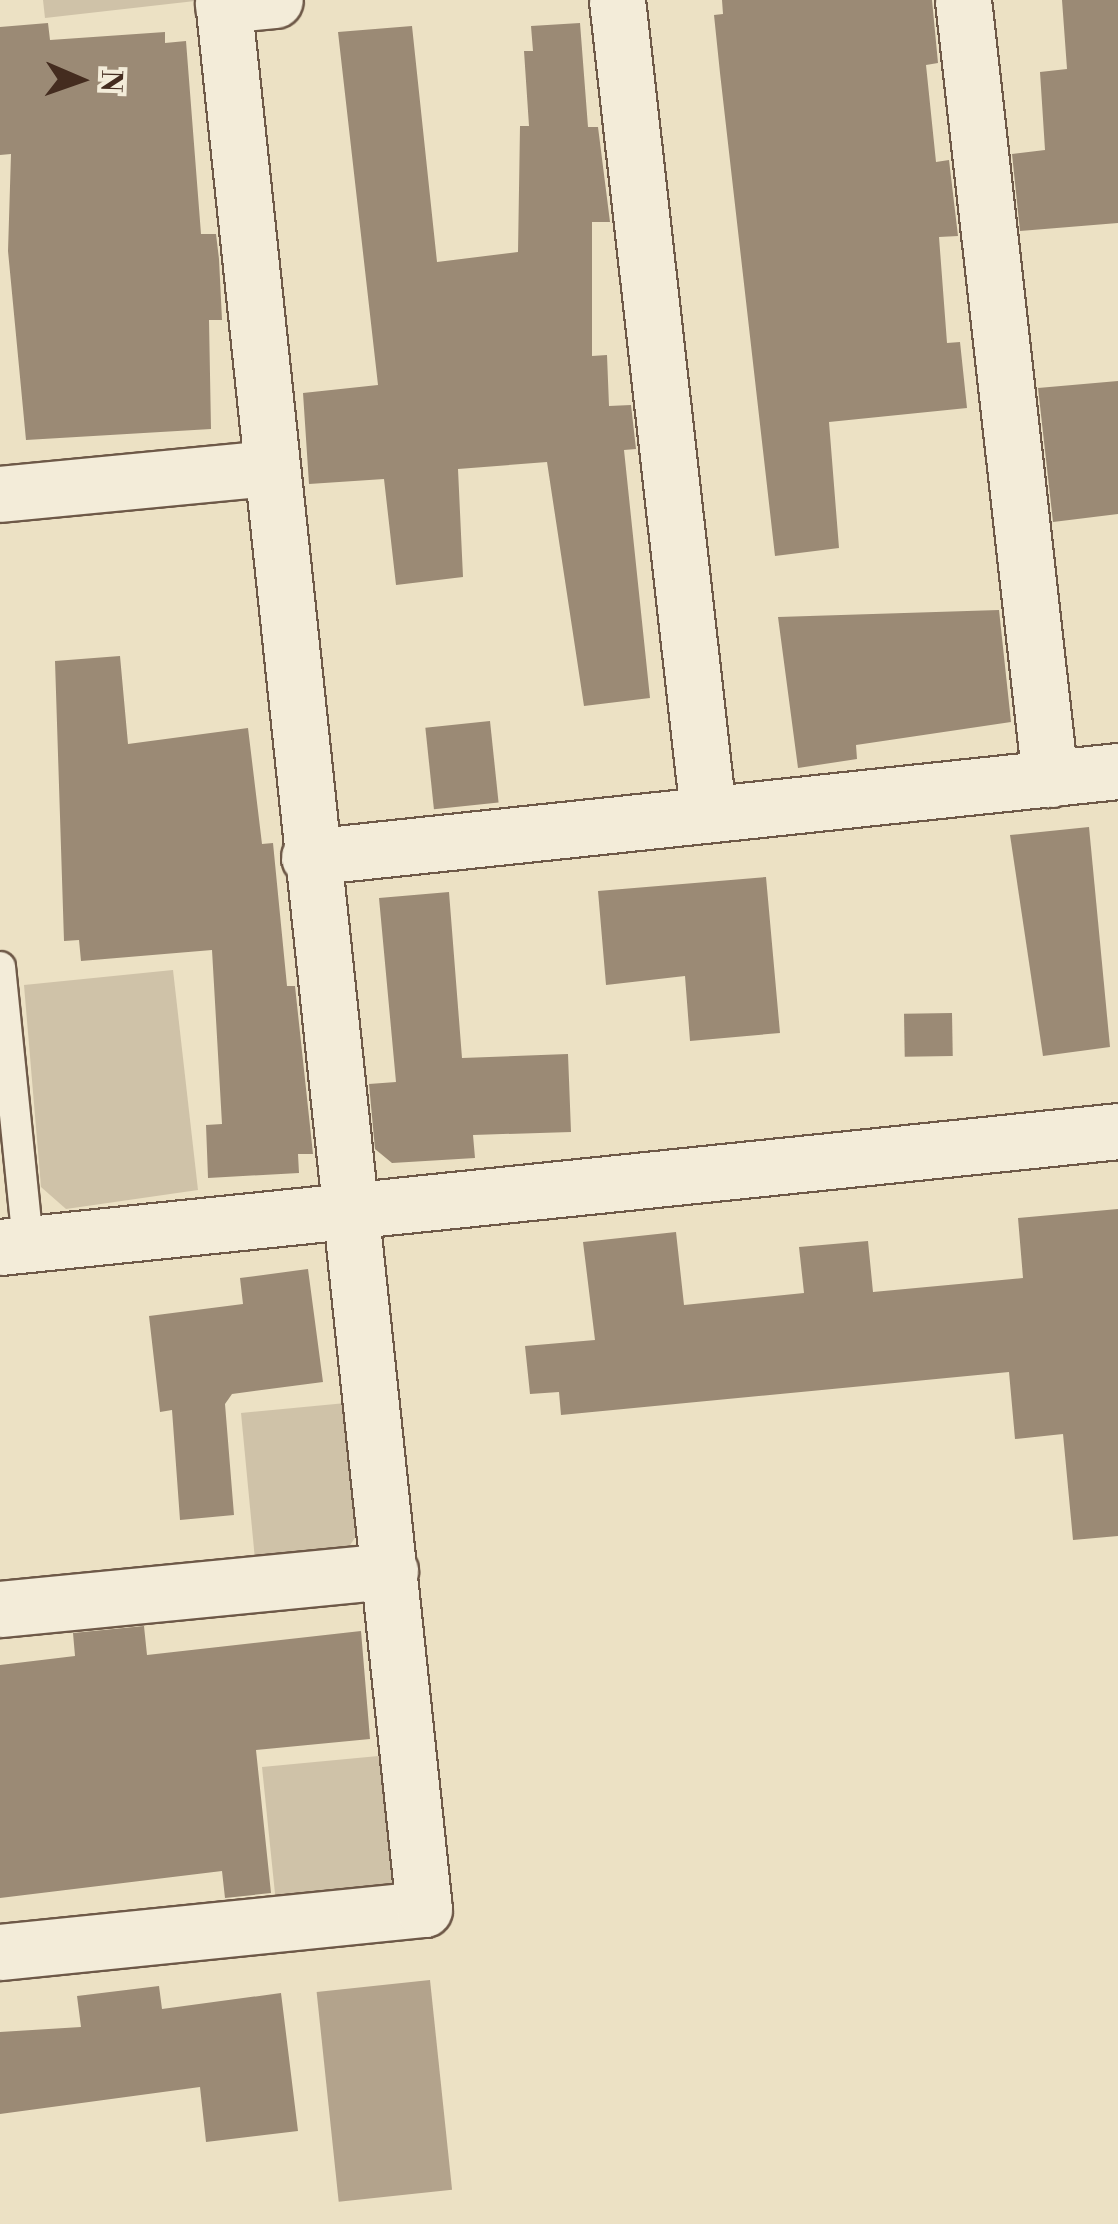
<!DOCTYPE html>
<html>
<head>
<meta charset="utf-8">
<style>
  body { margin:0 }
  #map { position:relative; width:1118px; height:2224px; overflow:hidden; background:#ece1c4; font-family:"Libre Bodoni",serif }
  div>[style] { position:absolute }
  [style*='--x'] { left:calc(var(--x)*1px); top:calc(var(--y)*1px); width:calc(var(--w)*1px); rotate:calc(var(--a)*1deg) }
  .green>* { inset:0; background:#cfc2a8 }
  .water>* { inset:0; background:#b3a38c; transform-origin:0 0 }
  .building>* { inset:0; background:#9b8a75; transform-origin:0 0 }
  .roads { filter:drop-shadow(2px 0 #6e5948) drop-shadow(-2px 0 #6e5948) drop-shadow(0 2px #6e5948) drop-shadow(0 -2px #6e5948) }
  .service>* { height:30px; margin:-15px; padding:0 15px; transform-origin:15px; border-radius:15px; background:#f3ecd9 }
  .minor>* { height:55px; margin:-27.5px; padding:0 27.5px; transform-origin:27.5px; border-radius:27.5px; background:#f3ecd9 }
  .tertiary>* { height:55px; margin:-27.5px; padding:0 27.5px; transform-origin:27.5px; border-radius:27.5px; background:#f3ecd9 }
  span { translate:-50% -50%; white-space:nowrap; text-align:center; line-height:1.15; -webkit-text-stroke:8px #f3ecd9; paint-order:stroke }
  .north { position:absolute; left:30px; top:30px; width:100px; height:100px; -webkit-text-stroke:8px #f3ecd9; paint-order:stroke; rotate:92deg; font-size:28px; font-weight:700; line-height:40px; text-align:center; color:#442c1f }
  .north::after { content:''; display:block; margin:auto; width:35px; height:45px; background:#442c1f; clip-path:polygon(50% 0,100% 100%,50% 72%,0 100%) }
</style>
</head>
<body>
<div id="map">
  <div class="green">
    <i style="clip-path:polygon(43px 0,195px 0,195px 1px,45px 18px)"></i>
    <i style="clip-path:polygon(173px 970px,198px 1190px,66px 1209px,41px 1187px,24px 985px)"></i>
    <i style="clip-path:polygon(346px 1403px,358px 1533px,339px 1562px,256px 1570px,241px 1413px)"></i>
    <i style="clip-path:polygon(389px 1755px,400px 1882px,379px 1904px,277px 1913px,262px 1767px)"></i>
  </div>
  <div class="water">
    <i style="left:430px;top:1980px;width:211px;height:114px;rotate:84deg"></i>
  </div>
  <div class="building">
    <i style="clip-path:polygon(722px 0,932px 0,938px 63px,926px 65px,936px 162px,949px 160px,958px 236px,939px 237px,947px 343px,960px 342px,967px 408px,829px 422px,839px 548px,775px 556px,720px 73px,714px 15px,723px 14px)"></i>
    <i style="clip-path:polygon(1062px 0,1118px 0,1118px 223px,1020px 231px,1012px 154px,1045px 150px,1040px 72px,1067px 69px)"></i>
    <i style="clip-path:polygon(48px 23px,50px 40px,165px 32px,165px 43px,186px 41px,201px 234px,216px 234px,219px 259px,222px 320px,209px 320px,211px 429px,26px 440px,8px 251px,11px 154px,0 155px,0 27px)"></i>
    <i style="clip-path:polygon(580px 23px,588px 127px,598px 127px,610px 222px,592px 222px,592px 356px,607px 355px,609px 406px,631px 405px,636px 449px,624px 450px,650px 698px,584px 706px,547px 462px,458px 469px,463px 577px,396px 585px,384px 479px,309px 484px,303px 393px,378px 385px,338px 32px,412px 26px,437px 262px,518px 252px,520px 126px,529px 126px,524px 51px,533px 51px,531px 26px)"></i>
    <i style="clip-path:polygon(1118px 381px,1118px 514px,1053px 522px,1038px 388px)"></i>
    <i style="clip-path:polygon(999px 610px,1011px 722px,856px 745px,857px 759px,798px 768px,778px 617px)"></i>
    <i style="clip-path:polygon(120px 656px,128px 744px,248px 728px,262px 844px,273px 843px,287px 986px,295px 986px,313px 1154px,298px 1154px,299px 1173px,208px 1178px,206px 1125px,222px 1124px,212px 950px,81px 961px,79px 940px,64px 941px,55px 661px)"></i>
    <i style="left:490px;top:721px;width:82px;height:65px;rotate:84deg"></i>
    <i style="clip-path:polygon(1089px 827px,1110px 1047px,1043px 1056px,1010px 835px)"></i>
    <i style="clip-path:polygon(766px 877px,780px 1033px,690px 1041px,685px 976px,606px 985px,598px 891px)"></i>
    <i style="clip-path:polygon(449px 892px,462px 1058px,568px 1054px,571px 1132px,473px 1135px,475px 1158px,392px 1163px,375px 1149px,369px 1084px,396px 1082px,379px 898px)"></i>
    <i style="left:952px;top:1013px;width:43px;height:48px;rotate:89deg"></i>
    <i style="clip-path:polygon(1118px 1209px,1118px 1536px,1073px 1540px,1063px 1434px,1015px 1439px,1009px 1372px,561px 1415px,559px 1392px,530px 1394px,525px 1346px,595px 1340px,583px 1242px,676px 1232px,684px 1305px,804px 1293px,799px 1247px,868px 1241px,873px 1292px,1023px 1278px,1018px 1218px)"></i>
    <i style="clip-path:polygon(308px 1269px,323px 1382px,232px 1394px,225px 1404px,234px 1515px,180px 1520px,172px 1410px,160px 1412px,149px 1316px,243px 1304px,240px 1278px)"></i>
    <i style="clip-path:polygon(144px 1626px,147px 1655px,361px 1631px,370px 1739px,256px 1750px,271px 1893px,225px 1898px,222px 1871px,0 1898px,0 1665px,75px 1656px,73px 1633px)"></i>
    <i style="clip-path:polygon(159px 1986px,162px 2009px,281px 1993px,298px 2131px,206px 2142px,200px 2087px,0 2114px,0 2032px,81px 2027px,77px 1996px)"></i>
  </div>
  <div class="roads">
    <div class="service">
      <i style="--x:0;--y:967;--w:278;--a:84.2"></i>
    </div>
    <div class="minor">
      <i style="--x:617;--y:0;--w:817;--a:83.61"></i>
      <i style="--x:963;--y:0;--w:784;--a:83.63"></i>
      <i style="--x:223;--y:5;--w:52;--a:-5.5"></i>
      <i style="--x:0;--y:494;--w:270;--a:-5.5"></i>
      <i style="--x:309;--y:857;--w:814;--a:-6.07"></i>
      <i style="--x:0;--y:1609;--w:392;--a:-5.6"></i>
      <i style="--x:0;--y:1952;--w:426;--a:-5.8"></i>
      <i style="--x:424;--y:1909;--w:1920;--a:-96.01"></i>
    </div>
    <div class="tertiary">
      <i style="--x:0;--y:1247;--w:1124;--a:-5.92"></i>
    </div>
  </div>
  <div class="north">N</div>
</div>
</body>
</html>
